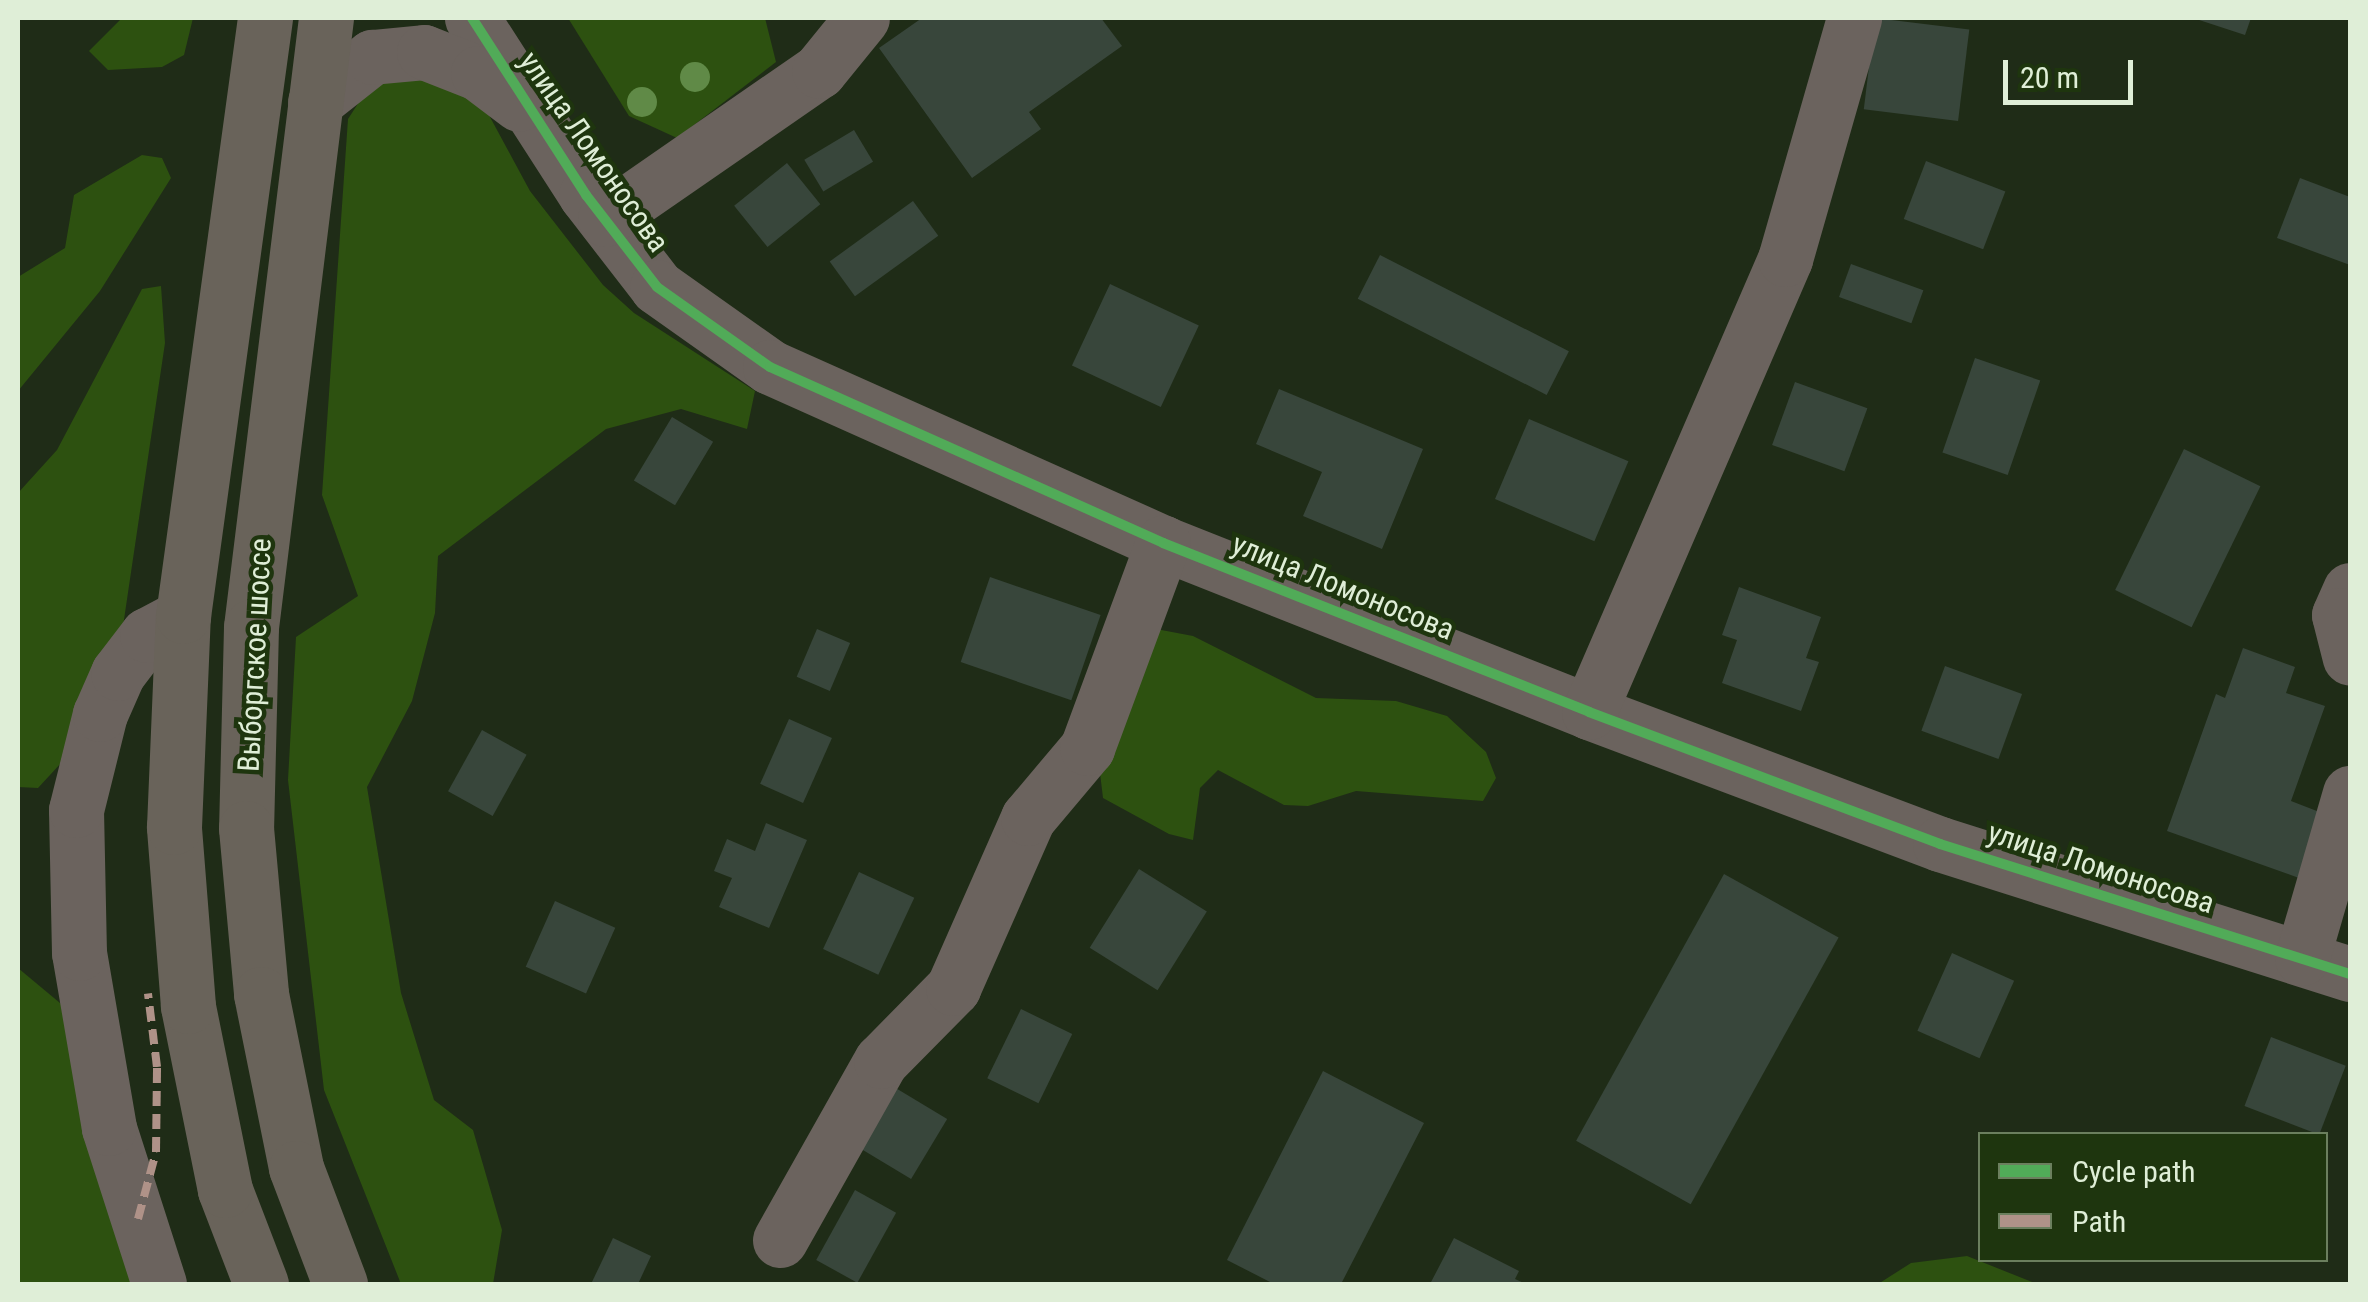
<!DOCTYPE html>
<html>
<head>
<meta charset="utf-8">
<style>
  body { margin:0 }
  #map { position:relative; width:2368px; height:1302px; overflow:hidden; background:#1f2c17; font-family:"Roboto Condensed",sans-serif }
  div>[style] { position:absolute }
  [style*='--x'] { left:calc(var(--x)*1px); top:calc(var(--y)*1px); width:calc(var(--w)*1px); rotate:calc(var(--a)*1deg) }
  .green>* { inset:0; background:#2d5110 }
  .building>* { inset:0; background:#38463b; transform-origin:0 0 }
  .minor>* { height:55px; margin:-27.5px; padding:0 27.5px; transform-origin:27.5px; border-radius:27.5px; background:#6b635e }
  .major>* { height:55px; margin:-27.5px; padding:0 27.5px; transform-origin:27.5px; border-radius:27.5px; background:#69635a }
  .quiet>* { height:8px; margin-top:-4px; transform-origin:0; background:repeating-linear-gradient(90deg,#af9288 0 15px,transparent 0 23px) }
  .cycleway>* { height:10px; margin:-5px; padding:0 5px; transform-origin:5px; border-radius:5px; background:#51ab58 }
  .trees>* { width:30px; height:30px; margin:-15px; border-radius:50%; background:#608a47 }
  span { translate:-50% -50%; white-space:nowrap; text-align:center; line-height:1.15; -webkit-text-stroke:9px #1e350e; paint-order:stroke }
  .street-label { font-size:30px; color:#dfeed7 }
  .frame { position:absolute; inset:0; border:20px solid #dfeed7; pointer-events:none }
  .legend { position:absolute; left:1978px; top:1132px; width:350px; height:130px; box-sizing:border-box; background:#1e350e; border:2px solid #6b7f5e; margin:0; padding:12px 18px; list-style:none; font-size:30px; color:#dfeed7 }
  .legend li { display:flex; align-items:center; gap:20px; height:50px }
  .legend b { width:50px; border:2px solid #6b7f5e }
  .scale { position:absolute; left:2003px; top:60px; width:130px; height:45px; box-sizing:border-box; border:5px solid #dfeed7; border-top:0; padding-left:12px; font-size:30px; line-height:35px; white-space:nowrap; color:#dfeed7; -webkit-text-stroke:8px #1e350e; paint-order:stroke }
</style>
</head>
<body>
<div id="map">
  <div class="green">
    <i style="clip-path:polygon(122px 18px,193px 18px,184px 55px,162px 67px,108px 70px,89px 51px)"></i>
    <i style="clip-path:polygon(568px 18px,765px 18px,776px 62px,677px 138px,629px 116px)"></i>
    <i style="clip-path:polygon(403px 71px,483px 104px,530px 191px,603px 285px,634px 313px,755px 391px,747px 429px,681px 409px,606px 429px,438px 556px,435px 613px,412px 701px,367px 787px,401px 993px,434px 1100px,473px 1130px,502px 1230px,493px 1284px,401px 1284px,324px 1090px,288px 780px,296px 637px,358px 596px,322px 495px,348px 119px,372px 82px)"></i>
    <i style="clip-path:polygon(142px 155px,162px 158px,171px 178px,100px 291px,18px 391px,18px 277px,65px 248px,74px 195px)"></i>
    <i style="clip-path:polygon(161px 286px,165px 343px,122px 633px,62px 762px,38px 788px,18px 787px,18px 493px,57px 450px,142px 289px)"></i>
    <i style="clip-path:polygon(1156px 629px,1193px 636px,1316px 698px,1396px 701px,1447px 716px,1486px 752px,1496px 778px,1483px 801px,1356px 791px,1308px 806px,1284px 805px,1218px 770px,1200px 788px,1193px 840px,1169px 834px,1103px 798px,1100px 773px)"></i>
    <i style="clip-path:polygon(18px 968px,66px 1008px,142px 1284px,18px 1284px)"></i>
    <i style="clip-path:polygon(1967px 1256px,2037px 1284px,1878px 1284px,1911px 1263px)"></i>
  </div>
  <div class="building">
    <i style="clip-path:polygon(922px 18px,1101px 18px,1122px 46px,1029px 112px,1041px 129px,972px 178px,879px 48px)"></i>
    <i style="left:1875px;top:18px;width:95px;height:92px;rotate:7deg"></i>
    <i style="clip-path:polygon(2193px 18px,2251px 18px,2245px 35px)"></i>
    <i style="left:854px;top:130px;width:37px;height:58px;rotate:59deg"></i>
    <i style="left:1926px;top:161px;width:85px;height:62px;rotate:21deg"></i>
    <i style="left:787px;top:163px;width:53px;height:68px;rotate:51deg"></i>
    <i style="clip-path:polygon(2300px 178px,2350px 197px,2350px 265px,2277px 238px)"></i>
    <i style="left:913px;top:201px;width:43px;height:103px;rotate:54deg"></i>
    <i style="left:1380px;top:255px;width:212px;height:49px;rotate:27deg"></i>
    <i style="left:1851px;top:264px;width:77px;height:35px;rotate:20deg"></i>
    <i style="left:1110px;top:284px;width:98px;height:90px;rotate:25deg"></i>
    <i style="left:1975px;top:358px;width:69px;height:100px;rotate:19deg"></i>
    <i style="left:1795px;top:382px;width:77px;height:67px;rotate:20deg"></i>
    <i style="clip-path:polygon(1279px 389px,1423px 449px,1382px 549px,1303px 516px,1322px 472px,1256px 444px)"></i>
    <i style="left:672px;top:417px;width:48px;height:74px;rotate:31deg"></i>
    <i style="left:1529px;top:419px;width:108px;height:87px;rotate:23deg"></i>
    <i style="left:2184px;top:449px;width:85px;height:157px;rotate:26deg"></i>
    <i style="left:990px;top:577px;width:117px;height:90px;rotate:19deg"></i>
    <i style="clip-path:polygon(1739px 587px,1821px 617px,1806px 658px,1819px 662px,1801px 711px,1722px 683px,1737px 640px,1722px 635px)"></i>
    <i style="left:817px;top:629px;width:36px;height:52px;rotate:23deg"></i>
    <i style="clip-path:polygon(2243px 648px,2295px 667px,2286px 693px,2325px 706px,2291px 801px,2322px 813px,2299px 878px,2167px 831px,2216px 694px,2225px 698px)"></i>
    <i style="left:1945px;top:666px;width:82px;height:69px;rotate:20deg"></i>
    <i style="left:789px;top:719px;width:47px;height:71px;rotate:24deg"></i>
    <i style="left:482px;top:730px;width:51px;height:70px;rotate:29deg"></i>
    <i style="clip-path:polygon(766px 823px,807px 840px,769px 928px,719px 907px,732px 878px,714px 871px,727px 839px,755px 851px)"></i>
    <i style="left:1139px;top:869px;width:80px;height:93px;rotate:32deg"></i>
    <i style="left:859px;top:872px;width:61px;height:85px;rotate:25deg"></i>
    <i style="left:1724px;top:874px;width:131px;height:305px;rotate:29deg"></i>
    <i style="left:555px;top:901px;width:66px;height:72px;rotate:24deg"></i>
    <i style="left:1952px;top:953px;width:68px;height:85px;rotate:24deg"></i>
    <i style="left:1021px;top:1009px;width:57px;height:77px;rotate:26deg"></i>
    <i style="left:2271px;top:1037px;width:80px;height:74px;rotate:21deg"></i>
    <i style="clip-path:polygon(1323px 1071px,1424px 1123px,1341px 1284px,1274px 1284px,1227px 1260px)"></i>
    <i style="left:894px;top:1087px;width:62px;height:70px;rotate:31deg"></i>
    <i style="left:855px;top:1190px;width:47px;height:80px;rotate:29deg"></i>
    <i style="clip-path:polygon(613px 1238px,651px 1256px,638px 1284px,591px 1284px)"></i>
    <i style="clip-path:polygon(1454px 1238px,1519px 1271px,1515px 1279px,1526px 1284px,1430px 1284px)"></i>
  </div>
  <div class="minor">
    <i style="--x:472;--y:18;--w:211;--a:57.2"></i>
    <i style="--x:586;--y:195;--w:116;--a:52.3"></i>
    <i style="--x:657;--y:287;--w:138;--a:35.3"></i>
    <i style="--x:770;--y:367;--w:431;--a:24.1"></i>
    <i style="--x:1163;--y:543;--w:458;--a:21.6"></i>
    <i style="--x:1589;--y:712;--w:375;--a:20.6"></i>
    <i style="--x:1940;--y:844;--w:430;--a:17.6"></i>
    <i style="--x:315;--y:102;--w:73;--a:-38.3"></i>
    <i style="--x:372;--y:57;--w:52;--a:-5.5"></i>
    <i style="--x:424;--y:52;--w:58;--a:21.3"></i>
    <i style="--x:478;--y:73;--w:51;--a:37.1"></i>
    <i style="--x:605;--y:219;--w:260;--a:-34.7"></i>
    <i style="--x:819;--y:71;--w:68;--a:-50.9"></i>
    <i style="--x:2350;--y:590;--w:27;--a:114"></i>
    <i style="--x:2339;--y:615;--w:44;--a:75.7"></i>
    <i style="--x:1589;--y:712;--w:494;--a:-66.6"></i>
    <i style="--x:1785;--y:259;--w:251;--a:-74"></i>
    <i style="--x:2302;--y:958;--w:172;--a:-73.8"></i>
    <i style="--x:780;--y:1240;--w:206;--a:-60.6"></i>
    <i style="--x:881;--y:1061;--w:103;--a:-45.4"></i>
    <i style="--x:953;--y:988;--w:186;--a:-66.2"></i>
    <i style="--x:1028;--y:818;--w:92;--a:-49.9"></i>
    <i style="--x:1087;--y:748;--w:219;--a:-69.7"></i>
    <i style="--x:159;--y:1284;--w:164;--a:-107.8"></i>
    <i style="--x:109;--y:1128;--w:178;--a:-99.7"></i>
    <i style="--x:79;--y:953;--w:143;--a:-91.2"></i>
    <i style="--x:76;--y:810;--w:99;--a:-76"></i>
    <i style="--x:100;--y:714;--w:45;--a:-66.3"></i>
    <i style="--x:118;--y:673;--w:48;--a:-52.7"></i>
    <i style="--x:147;--y:635;--w:41;--a:-27.8"></i>
  </div>
  <div class="major">
    <i style="--x:326;--y:18;--w:614;--a:97.02"></i>
    <i style="--x:251;--y:627;--w:201;--a:91.4"></i>
    <i style="--x:246;--y:828;--w:167;--a:84.8"></i>
    <i style="--x:261;--y:994;--w:177;--a:78.6"></i>
    <i style="--x:296;--y:1168;--w:124;--a:69.2"></i>
    <i style="--x:261;--y:1284;--w:101;--a:-111"></i>
    <i style="--x:225;--y:1190;--w:188;--a:-101.4"></i>
    <i style="--x:188;--y:1006;--w:180;--a:-94.5"></i>
    <i style="--x:174;--y:827;--w:211;--a:-87.6"></i>
    <i style="--x:183;--y:616;--w:604;--a:-82.19"></i>
  </div>
  <div class="quiet">
    <i style="--x:138;--y:1219;--w:69;--a:-75"></i>
    <i style="--x:156;--y:1152;--w:85;--a:-89.3"></i>
    <i style="--x:157;--y:1067;--w:74;--a:-97"></i>
  </div>
  <div class="cycleway">
    <i style="--x:472;--y:18;--w:211;--a:57.2"></i>
    <i style="--x:586;--y:195;--w:116;--a:52.3"></i>
    <i style="--x:657;--y:287;--w:138;--a:35.3"></i>
    <i style="--x:770;--y:367;--w:431;--a:24.1"></i>
    <i style="--x:1163;--y:543;--w:458;--a:21.6"></i>
    <i style="--x:1589;--y:712;--w:375;--a:20.6"></i>
    <i style="--x:1940;--y:844;--w:430;--a:17.6"></i>
  </div>
  <div class="trees">
    <i style="left:695px;top:77px"></i>
    <i style="left:642px;top:102px"></i>
  </div>
  <div class="street-label">
    <span style="left:594px;top:152px;rotate:55deg">улица Ломоносова</span>
    <span style="left:1343px;top:587px;rotate:22deg">улица Ломоносова</span>
    <span style="left:255px;top:655px;rotate:-87deg">Выборгское шоссе</span>
    <span style="left:2101px;top:868px;rotate:18deg">улица Ломоносова</span>
  </div>
  <div class="frame"></div>
  <ul class="legend">
  <li><b style="height:12px;background:#51ab58"></b>Cycle path</li>
  <li><b style="height:12px;background:#af9288"></b>Path</li>
  </ul>
  <div class="scale">20 m</div>
</div>
</body>
</html>
